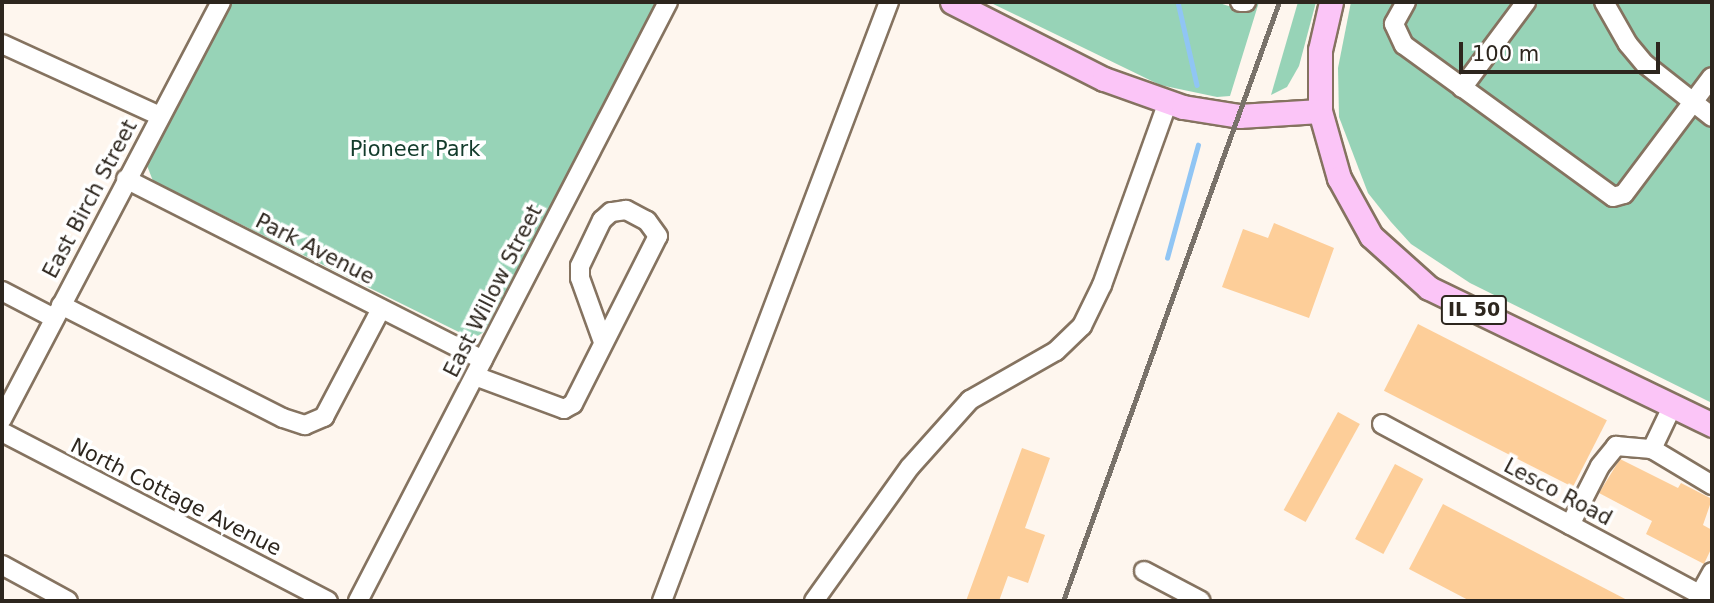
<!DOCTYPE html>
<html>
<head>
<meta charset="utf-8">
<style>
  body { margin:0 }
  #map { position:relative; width:1714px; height:603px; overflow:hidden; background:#fef6ee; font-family:"DejaVu Sans",sans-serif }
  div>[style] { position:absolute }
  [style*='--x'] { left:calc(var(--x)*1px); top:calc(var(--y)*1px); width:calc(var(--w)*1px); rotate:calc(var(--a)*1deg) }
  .green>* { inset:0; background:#97d3b7 }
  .stream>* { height:4.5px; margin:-2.25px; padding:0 2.25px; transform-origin:2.25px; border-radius:2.25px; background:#90c5f4 }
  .building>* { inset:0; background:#fdce99; transform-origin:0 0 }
  .roads { filter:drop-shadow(2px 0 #857360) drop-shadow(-2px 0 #857360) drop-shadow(0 2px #857360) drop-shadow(0 -2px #857360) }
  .minor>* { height:18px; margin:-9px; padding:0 9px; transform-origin:9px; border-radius:9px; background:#fff }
  .major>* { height:23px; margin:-11.5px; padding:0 11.5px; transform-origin:11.5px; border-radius:11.5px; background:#fbc5f7 }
  .rail>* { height:4.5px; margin:-2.25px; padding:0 2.25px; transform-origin:2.25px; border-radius:2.25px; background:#79726a }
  span { translate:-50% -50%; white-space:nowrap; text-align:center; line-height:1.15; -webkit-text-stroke:7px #fff; paint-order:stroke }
  .shield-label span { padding:2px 5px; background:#fff; border:2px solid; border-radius:5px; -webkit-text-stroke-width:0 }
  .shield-label { font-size:19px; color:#2d261e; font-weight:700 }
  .park-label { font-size:21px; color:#133c2c }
  .street-label { font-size:21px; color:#2d261e }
  .frame { position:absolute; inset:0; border:4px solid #2d261e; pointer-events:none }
  .scale { position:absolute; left:1459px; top:42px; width:201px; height:32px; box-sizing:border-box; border:4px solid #2d261e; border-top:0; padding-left:9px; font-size:21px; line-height:24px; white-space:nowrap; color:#2d261e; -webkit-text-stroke:5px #fff; paint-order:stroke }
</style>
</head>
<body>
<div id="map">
  <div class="green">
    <i style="clip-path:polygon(230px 2px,658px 2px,487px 330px,473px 339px,153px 181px,146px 163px)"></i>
    <i style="clip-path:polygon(989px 2px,1216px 2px,1235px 8px,1259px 2px,1230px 96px,1217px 97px,1160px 85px)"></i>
    <i style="clip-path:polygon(1298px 2px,1316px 2px,1299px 66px,1287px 87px,1271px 95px)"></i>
    <i style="clip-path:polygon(1351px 2px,1712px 2px,1712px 403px,1470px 283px,1411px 244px,1391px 222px,1368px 193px,1339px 117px,1338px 68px)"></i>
  </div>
  <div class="stream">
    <i style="--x:1178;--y:2;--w:85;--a:77.1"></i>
    <i style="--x:1167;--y:258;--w:117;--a:-74.7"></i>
  </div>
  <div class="building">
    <i style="clip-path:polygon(1274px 223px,1334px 248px,1309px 318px,1222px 287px,1243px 229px,1268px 238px)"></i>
    <i style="left:1418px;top:324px;width:212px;height:75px;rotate:27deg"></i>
    <i style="left:1338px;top:412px;width:25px;height:112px;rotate:29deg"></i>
    <i style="clip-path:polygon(1022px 448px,1050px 458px,1025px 528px,1045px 535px,1028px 583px,1008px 576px,999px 601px,966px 601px)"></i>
    <i style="clip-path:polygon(1620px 459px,1678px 488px,1681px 483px,1712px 499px,1703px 525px,1712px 530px,1712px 547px,1704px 564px,1646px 534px,1652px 521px,1599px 493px)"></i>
    <i style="left:1395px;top:464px;width:32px;height:85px;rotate:28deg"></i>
    <i style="clip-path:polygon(1443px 504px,1629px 601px,1470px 601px,1409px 569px)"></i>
  </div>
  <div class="roads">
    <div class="minor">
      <i style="--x:1240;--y:2;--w:6;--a:0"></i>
      <i style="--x:1406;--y:2;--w:25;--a:119"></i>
      <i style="--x:1394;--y:24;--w:23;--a:65"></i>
      <i style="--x:1404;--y:45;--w:258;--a:36"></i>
      <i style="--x:1613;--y:197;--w:11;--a:-15"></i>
      <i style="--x:1624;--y:194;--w:146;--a:-53.1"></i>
      <i style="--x:1604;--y:2;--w:48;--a:60.3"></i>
      <i style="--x:1628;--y:44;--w:26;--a:50"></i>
      <i style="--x:1645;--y:64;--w:85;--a:38.3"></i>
      <i style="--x:2;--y:44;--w:174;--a:24.5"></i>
      <i style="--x:1462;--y:88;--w:107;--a:-53.3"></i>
      <i style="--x:126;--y:179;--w:400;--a:26.9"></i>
      <i style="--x:2;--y:291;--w:59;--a:27.4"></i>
      <i style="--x:61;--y:305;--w:249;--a:27"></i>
      <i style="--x:283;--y:418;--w:23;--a:18"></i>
      <i style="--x:305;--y:425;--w:21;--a:-23"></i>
      <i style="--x:324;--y:417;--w:122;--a:-62.2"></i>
      <i style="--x:475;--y:376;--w:95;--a:20.3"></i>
      <i style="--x:564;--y:409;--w:10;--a:-29"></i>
      <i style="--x:573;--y:404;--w:188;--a:-63.2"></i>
      <i style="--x:658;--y:236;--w:19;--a:-126"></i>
      <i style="--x:647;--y:221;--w:24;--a:-152"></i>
      <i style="--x:626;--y:210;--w:15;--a:172"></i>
      <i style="--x:611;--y:212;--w:12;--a:138"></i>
      <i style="--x:602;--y:220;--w:51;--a:115.6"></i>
      <i style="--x:580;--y:266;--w:12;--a:90"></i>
      <i style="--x:580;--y:278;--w:68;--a:70.2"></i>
      <i style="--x:1672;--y:407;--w:47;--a:115.5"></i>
      <i style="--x:1652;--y:449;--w:70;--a:31"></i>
      <i style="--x:2;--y:419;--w:471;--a:-62.3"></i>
      <i style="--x:1382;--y:424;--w:374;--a:28.2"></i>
      <i style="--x:2;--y:432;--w:367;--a:27.4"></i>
      <i style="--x:1570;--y:525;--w:66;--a:-63"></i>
      <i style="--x:1600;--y:466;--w:26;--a:-51"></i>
      <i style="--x:1616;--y:446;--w:36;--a:5"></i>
      <i style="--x:2;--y:565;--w:75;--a:28.6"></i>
      <i style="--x:1144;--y:571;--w:64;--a:27.8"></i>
      <i style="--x:1700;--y:594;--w:25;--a:-61"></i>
      <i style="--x:358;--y:601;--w:674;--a:-62.64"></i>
      <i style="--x:662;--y:601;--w:641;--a:-69.25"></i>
      <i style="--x:814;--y:601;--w:165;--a:-54.4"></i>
      <i style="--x:910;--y:467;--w:90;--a:-48.2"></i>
      <i style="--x:970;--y:400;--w:99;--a:-29.7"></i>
      <i style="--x:1056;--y:351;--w:36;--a:-44"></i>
      <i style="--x:1082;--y:326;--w:46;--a:-64"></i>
      <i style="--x:1102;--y:285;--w:195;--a:-70.2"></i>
    </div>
    <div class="major">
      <i style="--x:952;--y:2;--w:170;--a:26.9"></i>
      <i style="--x:1104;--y:79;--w:84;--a:19.5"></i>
      <i style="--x:1183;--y:107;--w:57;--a:9.1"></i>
      <i style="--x:1239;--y:116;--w:81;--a:-3.5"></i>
      <i style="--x:1331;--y:2;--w:49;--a:102.9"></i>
      <i style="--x:1320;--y:50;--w:61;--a:90"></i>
      <i style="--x:1320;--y:111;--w:70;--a:74.2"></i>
      <i style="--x:1339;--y:178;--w:66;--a:61.1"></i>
      <i style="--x:1371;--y:236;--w:78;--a:41.9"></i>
      <i style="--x:1429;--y:288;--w:314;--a:25.8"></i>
    </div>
  </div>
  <div class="rail">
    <i style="--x:1063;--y:601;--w:637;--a:-70.17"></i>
  </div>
  <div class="shield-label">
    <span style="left:1474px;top:310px">IL 50</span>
  </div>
  <div class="park-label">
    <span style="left:415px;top:149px">Pioneer Park</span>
  </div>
  <div class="street-label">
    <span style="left:90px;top:199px;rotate:-62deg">East Birch Street</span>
    <span style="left:315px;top:249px;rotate:27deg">Park Avenue</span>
    <span style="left:493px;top:291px;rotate:-63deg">East Willow Street</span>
    <span style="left:1558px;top:492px;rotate:28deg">Lesco Road</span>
    <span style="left:176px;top:497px;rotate:27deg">North Cottage Avenue</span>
  </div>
  <div class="frame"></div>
  <div class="scale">100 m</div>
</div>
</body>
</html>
